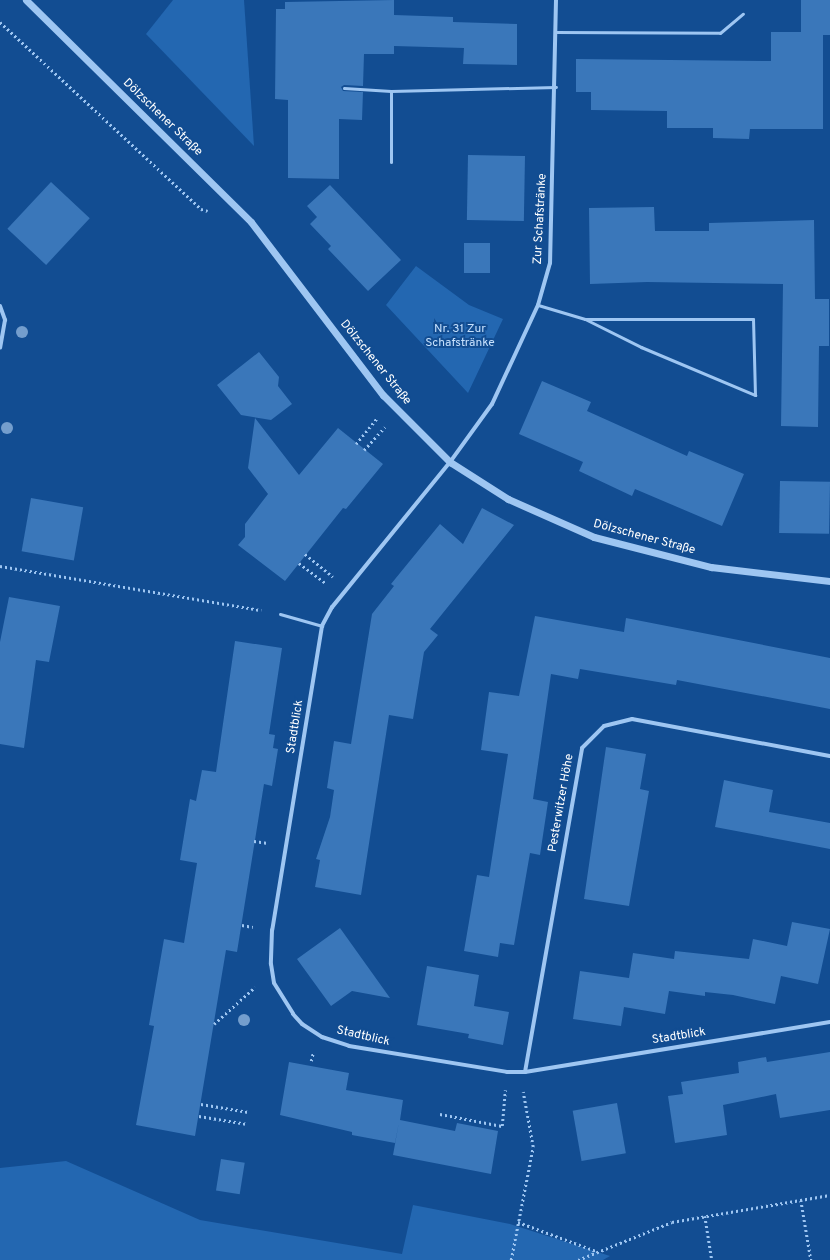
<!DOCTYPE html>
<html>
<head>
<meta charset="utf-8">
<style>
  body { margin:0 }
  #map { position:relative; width:830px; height:1260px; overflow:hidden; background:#124d92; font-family:Overpass,sans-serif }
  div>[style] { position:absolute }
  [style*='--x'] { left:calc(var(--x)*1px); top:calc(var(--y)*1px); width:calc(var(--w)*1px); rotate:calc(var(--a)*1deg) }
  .green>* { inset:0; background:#2367b1 }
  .building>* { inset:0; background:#3a77ba; transform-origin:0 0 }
  .path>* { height:2.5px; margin-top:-1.25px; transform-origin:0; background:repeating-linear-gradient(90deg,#9ec6f2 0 2px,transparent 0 5px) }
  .service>* { height:3px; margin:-1.5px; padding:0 1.5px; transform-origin:1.5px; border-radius:1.5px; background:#9ec6f2 }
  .minor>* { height:4px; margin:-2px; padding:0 2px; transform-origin:2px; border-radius:2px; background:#9ec6f2 }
  .tertiary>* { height:7px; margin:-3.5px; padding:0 3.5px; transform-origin:3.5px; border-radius:3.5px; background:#9ec6f2 }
  .trees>* { width:12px; height:12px; margin:-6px; border-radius:50%; background:#749ecd }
  span { translate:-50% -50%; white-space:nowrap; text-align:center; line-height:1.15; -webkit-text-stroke:4px #124d92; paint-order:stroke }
  .street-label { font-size:12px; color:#fff }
  .park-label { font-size:12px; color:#c5e0fd }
</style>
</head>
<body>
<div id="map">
  <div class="green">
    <i style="clip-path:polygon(173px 0,244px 0,254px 146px,146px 34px)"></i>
    <i style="clip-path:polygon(416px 266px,469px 305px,503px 319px,468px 393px,386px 305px)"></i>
    <i style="clip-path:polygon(66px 1161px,200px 1220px,402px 1254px,413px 1205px,510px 1224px,610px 1256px,603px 1260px,0 1260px,0 1168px)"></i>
  </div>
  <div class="building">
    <i style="clip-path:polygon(394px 0,394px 15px,453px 17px,453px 22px,517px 24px,517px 65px,463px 64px,464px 48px,394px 46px,394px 54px,364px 54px,363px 86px,344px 85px,341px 87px,343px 91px,363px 92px,362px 120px,339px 119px,339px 179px,288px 178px,288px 100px,275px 99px,276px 9px,285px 9px,285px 2px)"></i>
    <i style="clip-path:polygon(801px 0,830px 0,830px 35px,823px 35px,823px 129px,750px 129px,749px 139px,713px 138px,713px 128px,667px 128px,667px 111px,591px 110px,591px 92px,576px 92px,576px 59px,771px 61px,771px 32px,801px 32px)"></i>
    <i style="left:468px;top:155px;width:57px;height:65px;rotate:1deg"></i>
    <i style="left:51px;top:182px;width:53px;height:64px;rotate:43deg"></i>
    <i style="clip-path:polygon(330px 185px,401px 260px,368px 291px,328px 249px,331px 246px,310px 224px,317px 217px,307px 206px)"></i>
    <i style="clip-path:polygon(654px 207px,655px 231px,709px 231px,709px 223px,814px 220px,815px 299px,829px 299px,829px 346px,819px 346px,818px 427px,781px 426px,783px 284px,647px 282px,590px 284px,589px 208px)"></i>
    <i style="left:490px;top:243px;width:30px;height:26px;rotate:90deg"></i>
    <i style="clip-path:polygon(259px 352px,279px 377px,278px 386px,292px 404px,271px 420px,241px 415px,217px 385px)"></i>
    <i style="clip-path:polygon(542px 381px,591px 402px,587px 411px,687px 456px,689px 451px,744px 474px,722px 526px,635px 489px,632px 496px,579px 471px,583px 462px,519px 434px)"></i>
    <i style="clip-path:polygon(255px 418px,299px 475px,338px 428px,383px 464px,346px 509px,343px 508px,285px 581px,238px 545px,245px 537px,245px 524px,268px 494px,248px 468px)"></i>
    <i style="left:780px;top:481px;width:50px;height:52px;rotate:1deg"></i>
    <i style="left:31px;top:498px;width:53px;height:54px;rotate:10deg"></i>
    <i style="clip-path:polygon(482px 508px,514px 525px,430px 629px,438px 635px,424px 652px,413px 719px,389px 715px,361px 895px,315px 887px,320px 860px,316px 859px,330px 817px,334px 790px,327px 788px,334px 741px,351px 744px,372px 614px,394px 586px,391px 584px,440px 524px,463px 544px)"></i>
    <i style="clip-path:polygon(9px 597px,60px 606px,49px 662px,36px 660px,24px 748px,0 744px,0 642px)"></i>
    <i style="clip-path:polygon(535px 616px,624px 632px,626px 618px,830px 658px,830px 709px,677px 680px,676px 685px,580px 669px,578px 679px,551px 674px,533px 799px,548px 802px,540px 855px,530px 853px,514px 945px,500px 943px,498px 957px,464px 951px,477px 875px,489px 877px,508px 754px,481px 750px,489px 692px,519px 696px)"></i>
    <i style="clip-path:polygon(235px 641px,282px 648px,269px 734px,275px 735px,273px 748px,278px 749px,272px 786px,264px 784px,237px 952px,226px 950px,195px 1136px,136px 1125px,154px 1026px,149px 1025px,164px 939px,184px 943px,197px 863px,180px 860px,190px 799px,196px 801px,202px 770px,216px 772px)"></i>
    <i style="clip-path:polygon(606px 747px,646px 754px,640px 789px,649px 791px,629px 906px,584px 899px)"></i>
    <i style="clip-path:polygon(724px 780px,773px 790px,769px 812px,830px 823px,830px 849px,715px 827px)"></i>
    <i style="clip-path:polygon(792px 922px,830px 929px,818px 984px,781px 976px,775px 1004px,733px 995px,705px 992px,705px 996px,669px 991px,665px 1014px,624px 1007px,621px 1026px,573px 1019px,580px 971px,629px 978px,633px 953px,674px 959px,675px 951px,749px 959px,753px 939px,787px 946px)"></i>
    <i style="clip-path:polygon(340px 928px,390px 998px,352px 991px,331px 1006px,297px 959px)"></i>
    <i style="clip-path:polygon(427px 966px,479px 975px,474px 1006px,509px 1012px,503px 1045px,468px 1038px,469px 1034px,417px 1025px)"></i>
    <i style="clip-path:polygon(830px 1052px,830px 1110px,780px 1118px,776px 1094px,723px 1105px,727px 1135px,675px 1143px,668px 1096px,683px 1094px,681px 1082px,739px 1073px,738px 1062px,766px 1057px,767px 1062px)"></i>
    <i style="clip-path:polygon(289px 1062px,349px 1073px,346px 1090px,403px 1100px,400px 1120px,455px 1131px,457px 1123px,498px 1131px,491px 1174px,393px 1155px,399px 1122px,395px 1143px,352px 1135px,352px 1132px,280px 1115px)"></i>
    <i style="left:617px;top:1103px;width:51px;height:45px;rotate:80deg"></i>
    <i style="left:221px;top:1159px;width:24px;height:32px;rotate:9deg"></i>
  </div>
  <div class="path">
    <i style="--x:0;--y:22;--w:275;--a:42.9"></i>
    <i style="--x:201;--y:209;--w:7;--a:16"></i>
    <i style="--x:356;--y:444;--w:33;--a:-51"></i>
    <i style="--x:364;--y:450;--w:31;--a:-48"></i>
    <i style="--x:305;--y:554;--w:36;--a:39"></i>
    <i style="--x:299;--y:563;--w:34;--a:37"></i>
    <i style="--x:0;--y:566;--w:265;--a:9.6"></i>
    <i style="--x:254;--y:841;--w:14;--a:8"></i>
    <i style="--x:242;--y:925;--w:11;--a:10"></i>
    <i style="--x:214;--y:1024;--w:55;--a:-42.1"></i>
    <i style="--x:311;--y:1061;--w:8;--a:-76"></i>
    <i style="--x:201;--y:1104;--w:48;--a:9.7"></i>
    <i style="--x:440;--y:1114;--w:63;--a:11"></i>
    <i style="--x:502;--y:1126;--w:36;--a:-85"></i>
    <i style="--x:199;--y:1116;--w:49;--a:9.5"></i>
    <i style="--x:801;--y:1200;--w:61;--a:80.5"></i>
    <i style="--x:705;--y:1216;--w:45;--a:81"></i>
    <i style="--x:518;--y:1222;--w:83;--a:20.4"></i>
    <i style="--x:511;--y:1260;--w:115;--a:-79"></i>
    <i style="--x:533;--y:1147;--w:56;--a:-100.3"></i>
    <i style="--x:578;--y:1260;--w:101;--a:-22"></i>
    <i style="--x:672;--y:1222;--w:160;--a:-9.7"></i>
  </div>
  <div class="service">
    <i style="--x:555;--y:32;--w:165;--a:0.3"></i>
    <i style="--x:720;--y:33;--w:30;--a:-40"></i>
    <i style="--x:344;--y:88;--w:47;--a:3.7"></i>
    <i style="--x:391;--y:91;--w:165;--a:-1.4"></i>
    <i style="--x:391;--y:162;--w:71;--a:-90"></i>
    <i style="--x:538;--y:305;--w:49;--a:16.6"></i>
    <i style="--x:585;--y:319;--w:63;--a:26.6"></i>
    <i style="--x:641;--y:347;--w:124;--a:22.8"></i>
    <i style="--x:755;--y:395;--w:76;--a:-91.5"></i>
    <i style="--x:753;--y:319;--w:168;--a:180"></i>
    <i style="--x:280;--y:614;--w:44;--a:15.9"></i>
  </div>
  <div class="minor">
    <i style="--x:556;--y:0;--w:263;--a:91.3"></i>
    <i style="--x:550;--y:263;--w:44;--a:105.9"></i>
    <i style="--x:538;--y:305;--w:109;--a:114.9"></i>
    <i style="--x:492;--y:404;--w:72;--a:125.9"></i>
    <i style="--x:450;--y:462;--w:187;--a:129.1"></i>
    <i style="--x:332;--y:607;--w:21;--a:118"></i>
    <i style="--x:322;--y:626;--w:308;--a:99.3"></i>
    <i style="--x:272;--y:930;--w:34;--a:92"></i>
    <i style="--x:271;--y:964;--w:19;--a:81"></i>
    <i style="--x:274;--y:983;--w:36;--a:58"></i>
    <i style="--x:293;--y:1014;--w:13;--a:48"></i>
    <i style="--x:302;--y:1024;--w:24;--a:33"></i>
    <i style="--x:322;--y:1037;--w:28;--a:18"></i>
    <i style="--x:349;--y:1046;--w:160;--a:9.3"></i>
    <i style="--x:507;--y:1072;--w:18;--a:0"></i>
    <i style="--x:525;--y:1072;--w:309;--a:-9.3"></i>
    <i style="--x:0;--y:306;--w:15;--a:70"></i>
    <i style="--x:5;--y:320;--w:28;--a:100"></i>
    <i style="--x:525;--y:1072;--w:329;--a:-80"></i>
    <i style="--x:582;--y:748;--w:31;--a:-45"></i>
    <i style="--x:604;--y:726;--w:29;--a:-14"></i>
    <i style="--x:632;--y:719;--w:201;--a:10.6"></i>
  </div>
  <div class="tertiary">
    <i style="--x:26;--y:0;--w:316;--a:44.6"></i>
    <i style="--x:251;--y:222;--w:218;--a:52.7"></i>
    <i style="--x:383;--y:395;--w:95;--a:45"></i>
    <i style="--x:450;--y:462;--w:69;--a:32.5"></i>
    <i style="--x:508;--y:499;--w:94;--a:23.8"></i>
    <i style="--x:594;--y:537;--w:121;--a:14.4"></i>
    <i style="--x:711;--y:567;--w:120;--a:6.7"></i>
  </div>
  <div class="trees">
    <i style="left:22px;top:332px"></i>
    <i style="left:7px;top:428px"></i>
    <i style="left:244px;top:1020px"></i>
  </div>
  <div class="street-label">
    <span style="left:162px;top:118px;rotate:44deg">Dölzschener Straße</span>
    <span style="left:541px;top:219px;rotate:-87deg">Zur Schafstränke</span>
    <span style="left:375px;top:363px;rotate:51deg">Dölzschener Straße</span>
    <span style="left:644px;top:538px;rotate:15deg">Dölzschener Straße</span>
    <span style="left:296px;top:727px;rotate:-81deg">Stadtblick</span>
    <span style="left:562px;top:803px;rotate:-80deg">Pesterwitzer Höhe</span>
    <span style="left:363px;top:1037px;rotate:13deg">Stadtblick</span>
    <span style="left:679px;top:1037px;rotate:-9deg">Stadtblick</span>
  </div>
  <div class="park-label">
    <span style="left:460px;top:337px">Nr. 31 Zur<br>Schafstränke</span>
  </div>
</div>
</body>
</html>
